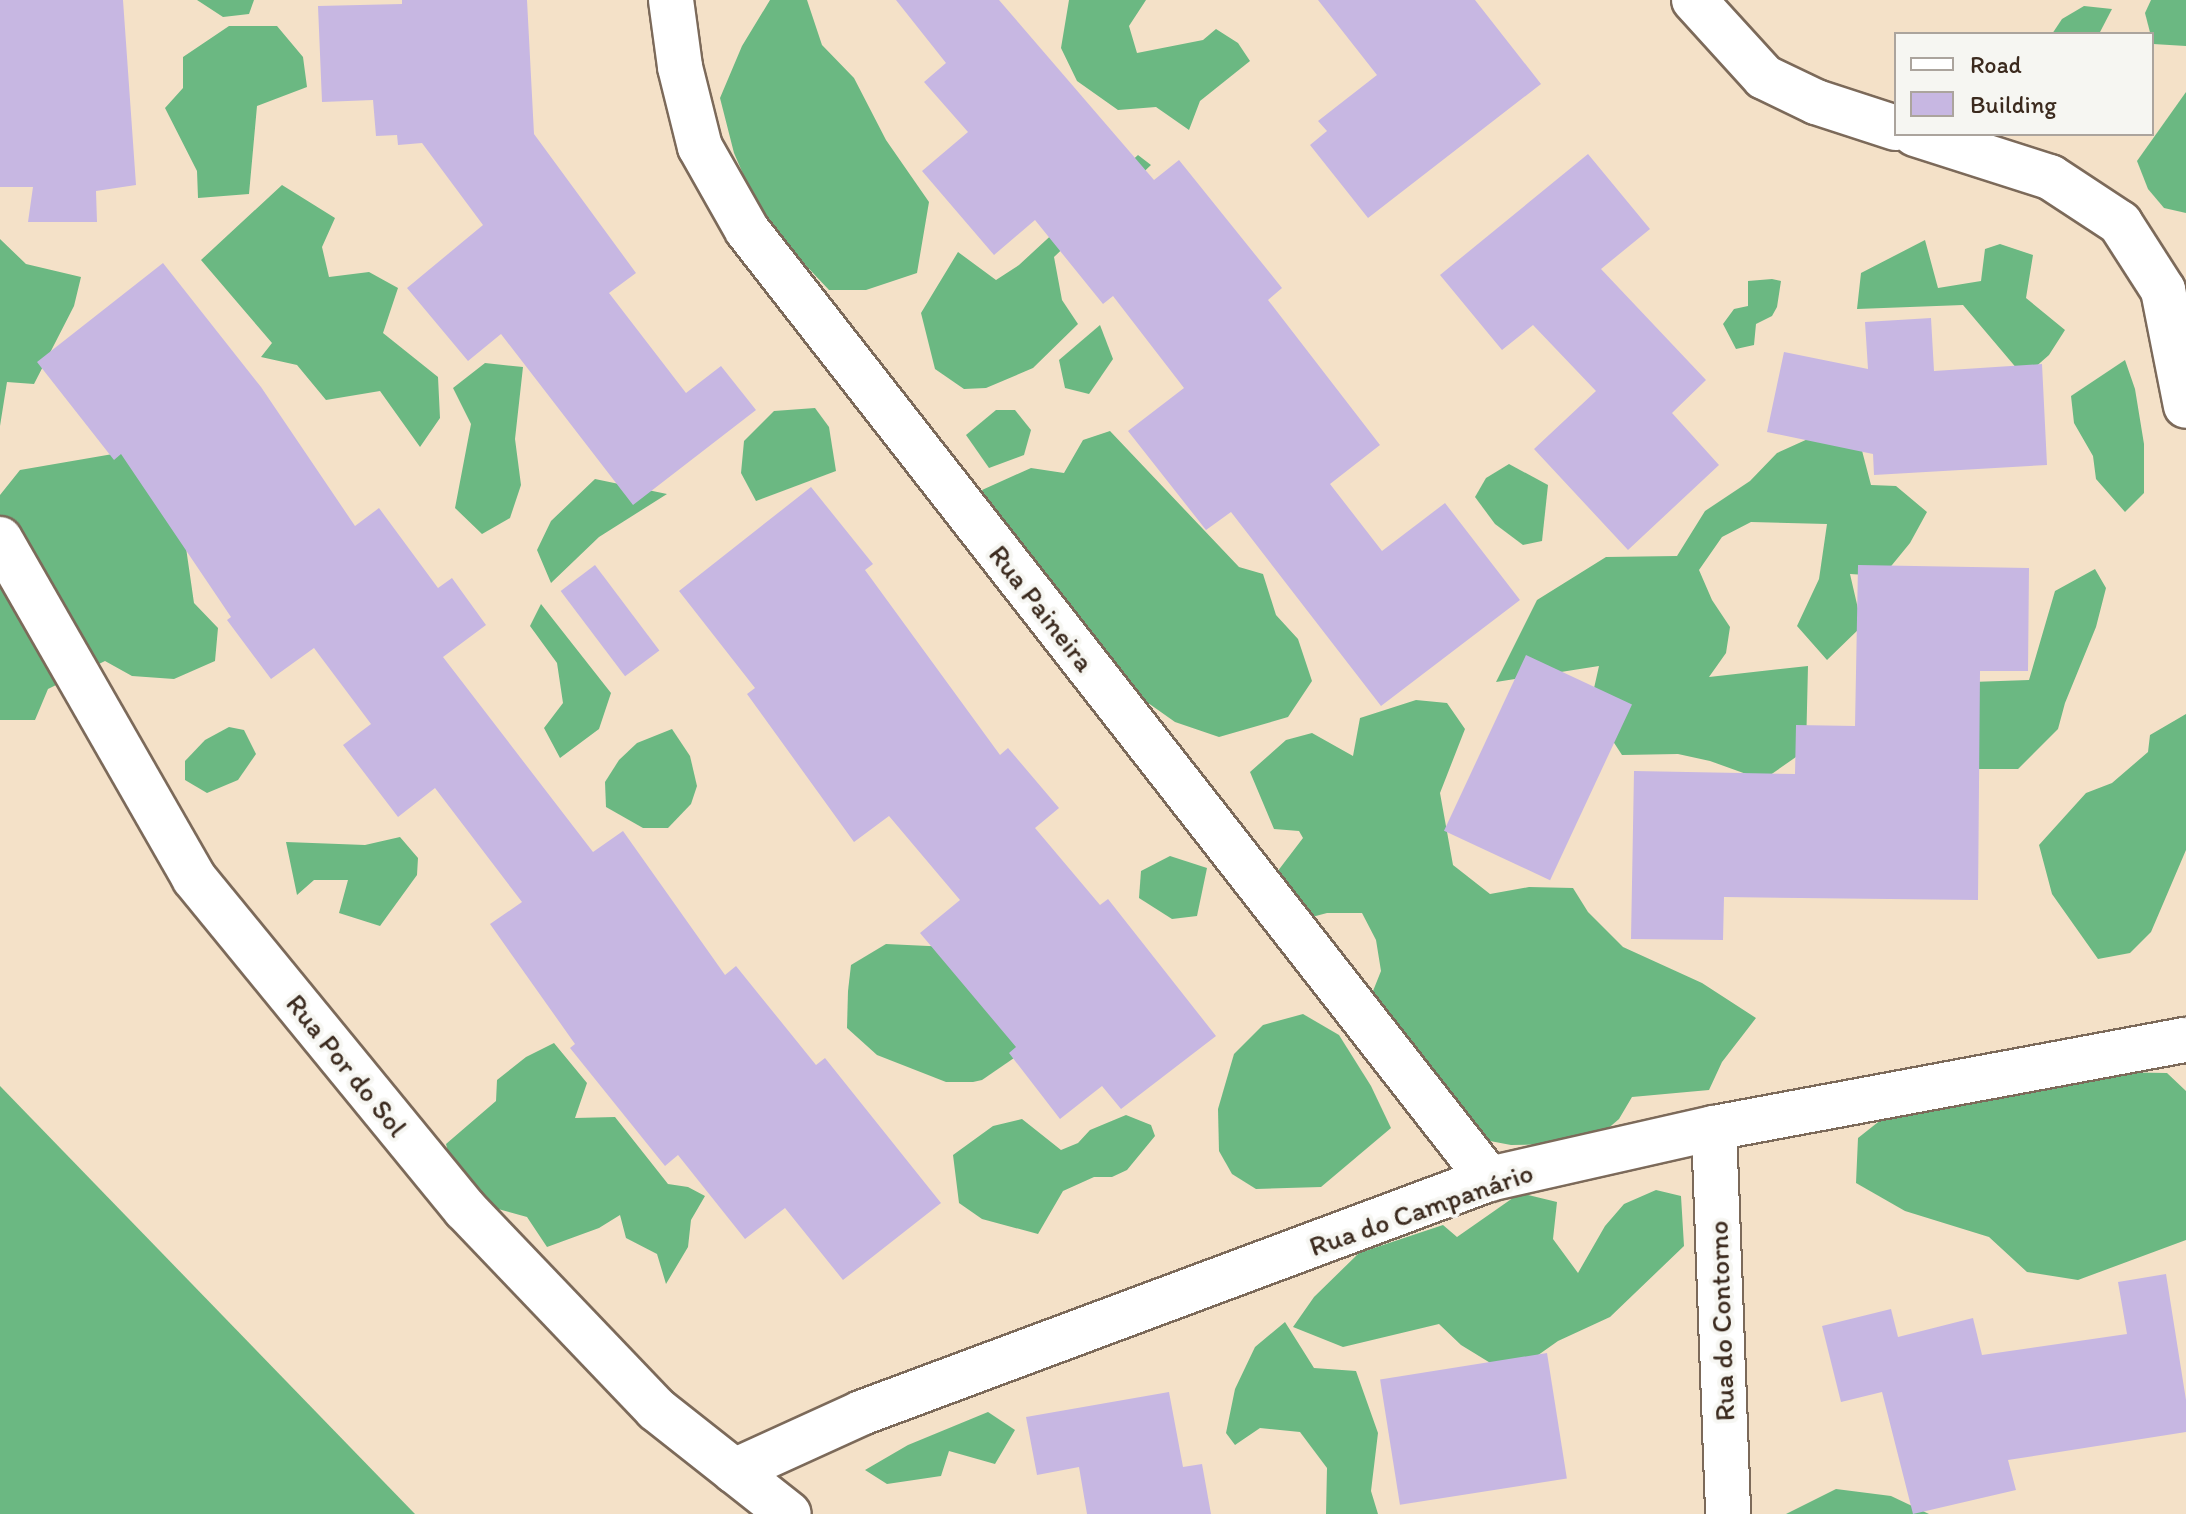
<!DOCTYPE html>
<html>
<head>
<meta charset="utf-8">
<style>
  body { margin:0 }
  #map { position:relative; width:2186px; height:1514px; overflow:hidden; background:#f4e1c8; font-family:Itim,sans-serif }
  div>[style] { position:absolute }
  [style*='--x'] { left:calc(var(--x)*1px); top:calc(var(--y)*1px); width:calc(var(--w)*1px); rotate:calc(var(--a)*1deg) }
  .forest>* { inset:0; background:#6bb882 }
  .building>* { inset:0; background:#c7b7e2; transform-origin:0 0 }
  .roads { filter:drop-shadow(2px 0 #7c6a5a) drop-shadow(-2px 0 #7c6a5a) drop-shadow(0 2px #7c6a5a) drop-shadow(0 -2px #7c6a5a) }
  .minor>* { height:44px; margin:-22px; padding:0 22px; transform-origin:22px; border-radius:22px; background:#fff }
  span { translate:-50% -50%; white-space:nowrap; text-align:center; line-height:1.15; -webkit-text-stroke:8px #f6f6f2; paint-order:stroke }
  .street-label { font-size:28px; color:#3b2a1e }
  .legend { position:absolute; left:1894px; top:32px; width:260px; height:104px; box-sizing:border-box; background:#f6f6f2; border:2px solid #aba49d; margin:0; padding:10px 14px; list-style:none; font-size:24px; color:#3b2a1e }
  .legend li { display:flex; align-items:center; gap:16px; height:40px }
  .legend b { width:40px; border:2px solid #aba49d }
</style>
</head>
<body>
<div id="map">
  <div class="forest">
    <i style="clip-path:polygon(197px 0,254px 0,249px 14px,223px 17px)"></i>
    <i style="clip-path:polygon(770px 0,807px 0,822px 45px,854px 78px,886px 140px,929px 202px,917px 273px,866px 290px,829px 290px,763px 220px,734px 153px,720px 98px,742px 46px)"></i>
    <i style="clip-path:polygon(1069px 0,1146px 0,1129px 26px,1137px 53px,1203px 40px,1216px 29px,1238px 43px,1250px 61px,1200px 101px,1189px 130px,1156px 107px,1118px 110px,1077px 81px,1061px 48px)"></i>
    <i style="clip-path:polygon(2151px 0,2186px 0,2186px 46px,2153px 44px,2145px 13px)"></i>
    <i style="clip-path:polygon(2084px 6px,2112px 9px,2099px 34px,2052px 34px,2062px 19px)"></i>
    <i style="clip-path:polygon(229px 26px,277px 26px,303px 57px,307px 87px,257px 106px,249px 194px,198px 198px,197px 171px,165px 108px,183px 88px,183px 57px)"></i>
    <i style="clip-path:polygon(2186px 92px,2186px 213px,2164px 208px,2148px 189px,2137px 161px)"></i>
    <i style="clip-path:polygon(1138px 155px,1151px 165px,1054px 257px,1062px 300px,1078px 324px,1033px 368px,986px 388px,964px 389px,935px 369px,921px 313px,958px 252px,996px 280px,1019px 265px)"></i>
    <i style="clip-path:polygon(282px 185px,335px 218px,322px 247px,329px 277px,369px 272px,398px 288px,383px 333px,438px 377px,440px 418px,420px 447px,380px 391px,326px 400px,297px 365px,261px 357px,272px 343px,201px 260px)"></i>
    <i style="clip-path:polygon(0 239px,26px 264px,81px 277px,74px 306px,34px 384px,7px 382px,0 426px)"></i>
    <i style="clip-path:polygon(1925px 240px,1938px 288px,1981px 281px,1985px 249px,2000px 244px,2033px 255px,2026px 298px,2065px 330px,2049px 355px,2024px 377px,1963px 305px,1857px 309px,1861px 273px)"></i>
    <i style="clip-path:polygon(1772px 279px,1781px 281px,1777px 307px,1772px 316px,1756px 324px,1754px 345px,1736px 349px,1723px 324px,1734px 309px,1748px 306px,1748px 281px)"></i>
    <i style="clip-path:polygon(1100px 325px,1113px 359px,1089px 394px,1065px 388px,1059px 360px)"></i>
    <i style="clip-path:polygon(2125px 360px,2135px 389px,2144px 444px,2144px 493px,2125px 512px,2096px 479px,2093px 456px,2074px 423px,2071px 396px)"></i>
    <i style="clip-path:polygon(485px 363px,523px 367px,515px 439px,521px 485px,510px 518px,482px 534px,455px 508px,471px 424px,453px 388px)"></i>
    <i style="clip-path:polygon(815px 408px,829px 427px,836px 471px,756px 501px,741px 473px,744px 441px,774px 411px)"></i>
    <i style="clip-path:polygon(996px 410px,1015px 410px,1031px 430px,1024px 455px,989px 468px,966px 435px)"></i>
    <i style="clip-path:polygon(1830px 429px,1860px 443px,1871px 485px,1896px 486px,1927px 512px,1910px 543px,1883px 576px,1850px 574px,1862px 626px,1827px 660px,1797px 626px,1819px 579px,1827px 524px,1751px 522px,1722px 537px,1699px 570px,1712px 600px,1730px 627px,1726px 653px,1709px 677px,1808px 666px,1806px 750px,1763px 780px,1710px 761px,1678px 754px,1622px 755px,1590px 706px,1599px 666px,1496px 682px,1537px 600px,1606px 557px,1677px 556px,1705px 511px,1750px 481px,1777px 453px)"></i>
    <i style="clip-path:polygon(1110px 431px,1239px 567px,1263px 574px,1276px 615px,1298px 639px,1312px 681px,1288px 717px,1219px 737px,1175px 722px,1117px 681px,1009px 538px,982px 490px,1031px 468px,1064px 473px,1083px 440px)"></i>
    <i style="clip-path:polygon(171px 444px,194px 603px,218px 628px,215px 661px,174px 679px,132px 676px,105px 661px,48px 689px,35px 720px,0 720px,0 495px,20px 470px)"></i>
    <i style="clip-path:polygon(1509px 464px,1548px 485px,1542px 541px,1523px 545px,1495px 524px,1475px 497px,1486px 478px)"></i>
    <i style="clip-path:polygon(595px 479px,667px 494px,599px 537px,551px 583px,537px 550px,551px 521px)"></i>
    <i style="clip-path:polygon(2095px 569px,2106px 588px,2096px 627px,2065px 703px,2058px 729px,2018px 769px,1933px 769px,1886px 685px,2029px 680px,2055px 591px)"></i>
    <i style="clip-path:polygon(541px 604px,611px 693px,599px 729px,560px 758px,544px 728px,563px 703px,557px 663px,530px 626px)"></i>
    <i style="clip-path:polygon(1416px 700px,1447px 703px,1465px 729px,1440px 793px,1453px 865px,1490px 894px,1529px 887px,1573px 888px,1588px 912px,1623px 947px,1702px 983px,1756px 1018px,1722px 1062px,1709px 1090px,1632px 1097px,1619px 1119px,1598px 1137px,1563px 1144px,1511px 1145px,1490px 1141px,1379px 1015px,1373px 991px,1381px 971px,1376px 940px,1362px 913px,1327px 913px,1312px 917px,1274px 876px,1303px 838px,1299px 831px,1274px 829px,1250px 772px,1286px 740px,1312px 733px,1353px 756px,1360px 718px)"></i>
    <i style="clip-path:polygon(2186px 714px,2186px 850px,2151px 932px,2130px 953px,2098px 959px,2052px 894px,2039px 845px,2086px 793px,2112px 783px,2148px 752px,2150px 735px)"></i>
    <i style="clip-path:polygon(229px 727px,244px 730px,256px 754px,238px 780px,207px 793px,185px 780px,185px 761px,205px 740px)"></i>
    <i style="clip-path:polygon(672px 729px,690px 756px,697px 786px,691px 804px,668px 828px,643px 828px,606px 807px,605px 782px,619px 760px,637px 743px)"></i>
    <i style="clip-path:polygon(400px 837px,418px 858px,417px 875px,380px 926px,339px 913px,348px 880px,314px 880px,297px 895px,286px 842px,365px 845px)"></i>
    <i style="clip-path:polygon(1170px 856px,1207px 868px,1197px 916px,1172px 919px,1139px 898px,1141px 871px)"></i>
    <i style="clip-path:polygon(886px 944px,971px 948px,1036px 1043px,982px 1080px,973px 1082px,946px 1082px,877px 1055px,847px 1028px,848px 991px,851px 965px)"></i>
    <i style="clip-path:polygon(1303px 1014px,1339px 1035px,1371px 1086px,1391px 1128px,1321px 1187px,1256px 1189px,1232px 1174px,1219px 1151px,1218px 1109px,1234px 1054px,1263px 1025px)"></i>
    <i style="clip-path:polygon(554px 1043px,587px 1083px,575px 1118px,615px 1117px,668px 1184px,688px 1187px,705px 1196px,691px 1220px,688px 1247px,666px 1284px,657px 1254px,626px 1238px,620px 1215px,599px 1228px,547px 1247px,527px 1217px,469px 1201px,451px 1164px,446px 1144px,496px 1101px,497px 1080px,526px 1057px)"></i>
    <i style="clip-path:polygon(2102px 1072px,2167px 1073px,2186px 1091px,2186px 1240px,2078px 1280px,2027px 1272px,1989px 1237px,1905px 1211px,1856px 1183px,1858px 1138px,1901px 1104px)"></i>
    <i style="clip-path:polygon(0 1086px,415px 1514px,0 1514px)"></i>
    <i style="clip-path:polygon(1126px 1115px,1151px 1125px,1155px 1136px,1127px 1170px,1112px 1177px,1094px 1177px,1063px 1191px,1038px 1234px,982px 1219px,959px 1203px,953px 1155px,993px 1126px,1022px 1119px,1061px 1150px,1078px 1143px,1090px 1130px)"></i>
    <i style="clip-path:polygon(1656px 1190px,1681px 1196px,1684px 1246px,1610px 1317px,1558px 1341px,1510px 1375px,1461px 1345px,1439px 1324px,1343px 1347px,1293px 1327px,1314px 1297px,1359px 1253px,1443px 1225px,1457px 1237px,1520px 1193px,1557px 1202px,1553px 1239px,1578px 1273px,1605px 1226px,1624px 1204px)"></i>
    <i style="clip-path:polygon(1285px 1322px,1314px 1368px,1356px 1371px,1378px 1433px,1371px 1491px,1378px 1514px,1326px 1514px,1327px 1468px,1300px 1432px,1260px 1428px,1235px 1445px,1226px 1433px,1235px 1389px,1255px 1347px)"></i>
    <i style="clip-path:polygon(988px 1412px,1015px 1430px,995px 1464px,949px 1451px,941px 1476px,887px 1484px,865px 1470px,908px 1445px)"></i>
    <i style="clip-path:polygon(1836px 1489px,1891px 1496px,1929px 1514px,1786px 1514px)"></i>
  </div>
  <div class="building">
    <i style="clip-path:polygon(0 0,123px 0,136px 185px,96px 191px,97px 222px,28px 222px,33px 187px,0 187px)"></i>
    <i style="clip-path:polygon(402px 0,527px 0,534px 134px,636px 273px,609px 293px,686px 393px,721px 366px,756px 410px,633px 505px,501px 334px,468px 361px,407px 288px,483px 225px,422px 143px,398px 145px,397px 135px,376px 136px,373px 100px,322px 102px,318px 6px,402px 4px)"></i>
    <i style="clip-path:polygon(896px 0,999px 0,1154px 180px,1179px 160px,1282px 288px,1268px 300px,1380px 445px,1330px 484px,1382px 551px,1445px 503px,1520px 600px,1381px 706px,1231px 512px,1206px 530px,1128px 431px,1184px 388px,1113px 296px,1103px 304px,1035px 220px,994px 255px,922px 171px,968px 132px,924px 82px,946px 63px)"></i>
    <i style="clip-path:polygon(1318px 0,1475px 0,1541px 84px,1368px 218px,1310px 145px,1327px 131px,1318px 121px,1377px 75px)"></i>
    <i style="clip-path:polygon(1588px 154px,1650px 229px,1601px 269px,1706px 380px,1672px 413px,1719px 465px,1628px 550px,1534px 449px,1596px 391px,1533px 325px,1502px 350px,1440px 275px)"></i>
    <i style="clip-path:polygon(163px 263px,261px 387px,355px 526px,379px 508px,438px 588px,452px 578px,486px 625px,443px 657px,593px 852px,623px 831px,725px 975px,736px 966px,816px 1065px,825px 1058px,941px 1203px,843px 1280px,785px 1208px,745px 1239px,678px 1155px,665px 1166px,570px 1048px,575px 1044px,490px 924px,522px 902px,435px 788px,398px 817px,343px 745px,371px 724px,314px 648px,271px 679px,227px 620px,231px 617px,121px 454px,114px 460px,37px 362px)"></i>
    <i style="clip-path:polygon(1931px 318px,1934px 371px,2042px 364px,2047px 465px,1874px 475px,1873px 454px,1767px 432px,1784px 352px,1868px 369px,1865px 322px)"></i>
    <i style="clip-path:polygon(811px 487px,873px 564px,865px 570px,1000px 755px,1008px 748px,1059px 808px,1035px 828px,1100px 905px,1108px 899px,1216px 1036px,1121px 1109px,1102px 1086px,1060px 1119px,1009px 1053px,1016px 1047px,920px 933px,960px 900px,889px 816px,854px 842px,747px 694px,755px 688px,679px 591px)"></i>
    <i style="left:595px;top:565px;width:107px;height:43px;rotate:53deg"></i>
    <i style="clip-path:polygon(1858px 565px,2029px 568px,2028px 671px,1980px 671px,1978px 900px,1724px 897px,1723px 940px,1631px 939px,1634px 771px,1795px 774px,1796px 725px,1855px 726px)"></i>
    <i style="left:1526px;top:655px;width:117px;height:194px;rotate:25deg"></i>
    <i style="clip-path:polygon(2166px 1274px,2186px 1400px,2186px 1432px,2008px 1460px,2016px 1490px,1913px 1514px,1882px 1392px,1841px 1402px,1822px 1326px,1891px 1309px,1898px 1337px,1973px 1318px,1982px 1355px,2127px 1334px,2118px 1282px)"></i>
    <i style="left:1547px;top:1353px;width:127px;height:169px;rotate:81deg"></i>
    <i style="clip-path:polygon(1169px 1392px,1183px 1467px,1202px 1464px,1211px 1514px,1087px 1514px,1079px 1467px,1037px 1475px,1026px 1417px)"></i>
  </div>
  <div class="roads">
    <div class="minor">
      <i style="--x:671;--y:0;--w:68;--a:82.3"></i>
      <i style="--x:680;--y:67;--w:82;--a:76"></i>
      <i style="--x:700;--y:147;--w:95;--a:60.5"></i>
      <i style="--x:747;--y:230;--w:1205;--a:51.98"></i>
      <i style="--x:1694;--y:0;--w:104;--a:47.7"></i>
      <i style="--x:1764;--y:77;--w:58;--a:25.7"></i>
      <i style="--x:1816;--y:102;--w:84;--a:18"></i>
      <i style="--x:1915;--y:134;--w:142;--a:17.7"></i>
      <i style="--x:2050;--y:177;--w:84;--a:33.3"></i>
      <i style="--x:2120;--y:223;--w:80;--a:57.3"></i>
      <i style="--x:2163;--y:290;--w:118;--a:78.8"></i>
      <i style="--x:0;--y:539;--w:391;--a:60.2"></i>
      <i style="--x:194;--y:878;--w:428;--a:50.7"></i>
      <i style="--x:465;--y:1209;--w:277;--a:46.3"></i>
      <i style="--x:656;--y:1409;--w:169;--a:38.3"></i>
      <i style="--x:1714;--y:1128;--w:386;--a:87.9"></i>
      <i style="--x:734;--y:1471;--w:140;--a:-24.5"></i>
      <i style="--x:861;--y:1413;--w:670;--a:-20.44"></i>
      <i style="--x:1489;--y:1179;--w:231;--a:-12.8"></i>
      <i style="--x:1714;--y:1128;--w:480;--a:-10.6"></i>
    </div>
  </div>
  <div class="street-label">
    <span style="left:1042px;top:608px;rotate:52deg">Rua Paineira</span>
    <span style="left:347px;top:1065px;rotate:51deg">Rua Por do Sol</span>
    <span style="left:1421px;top:1209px;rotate:-19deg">Rua do Campanário</span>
    <span style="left:1721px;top:1321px;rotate:-92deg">Rua do Contorno</span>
  </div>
  <ul class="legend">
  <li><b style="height:10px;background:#fff"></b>Road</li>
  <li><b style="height:22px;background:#c7b7e2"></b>Building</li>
  </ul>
</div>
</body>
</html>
